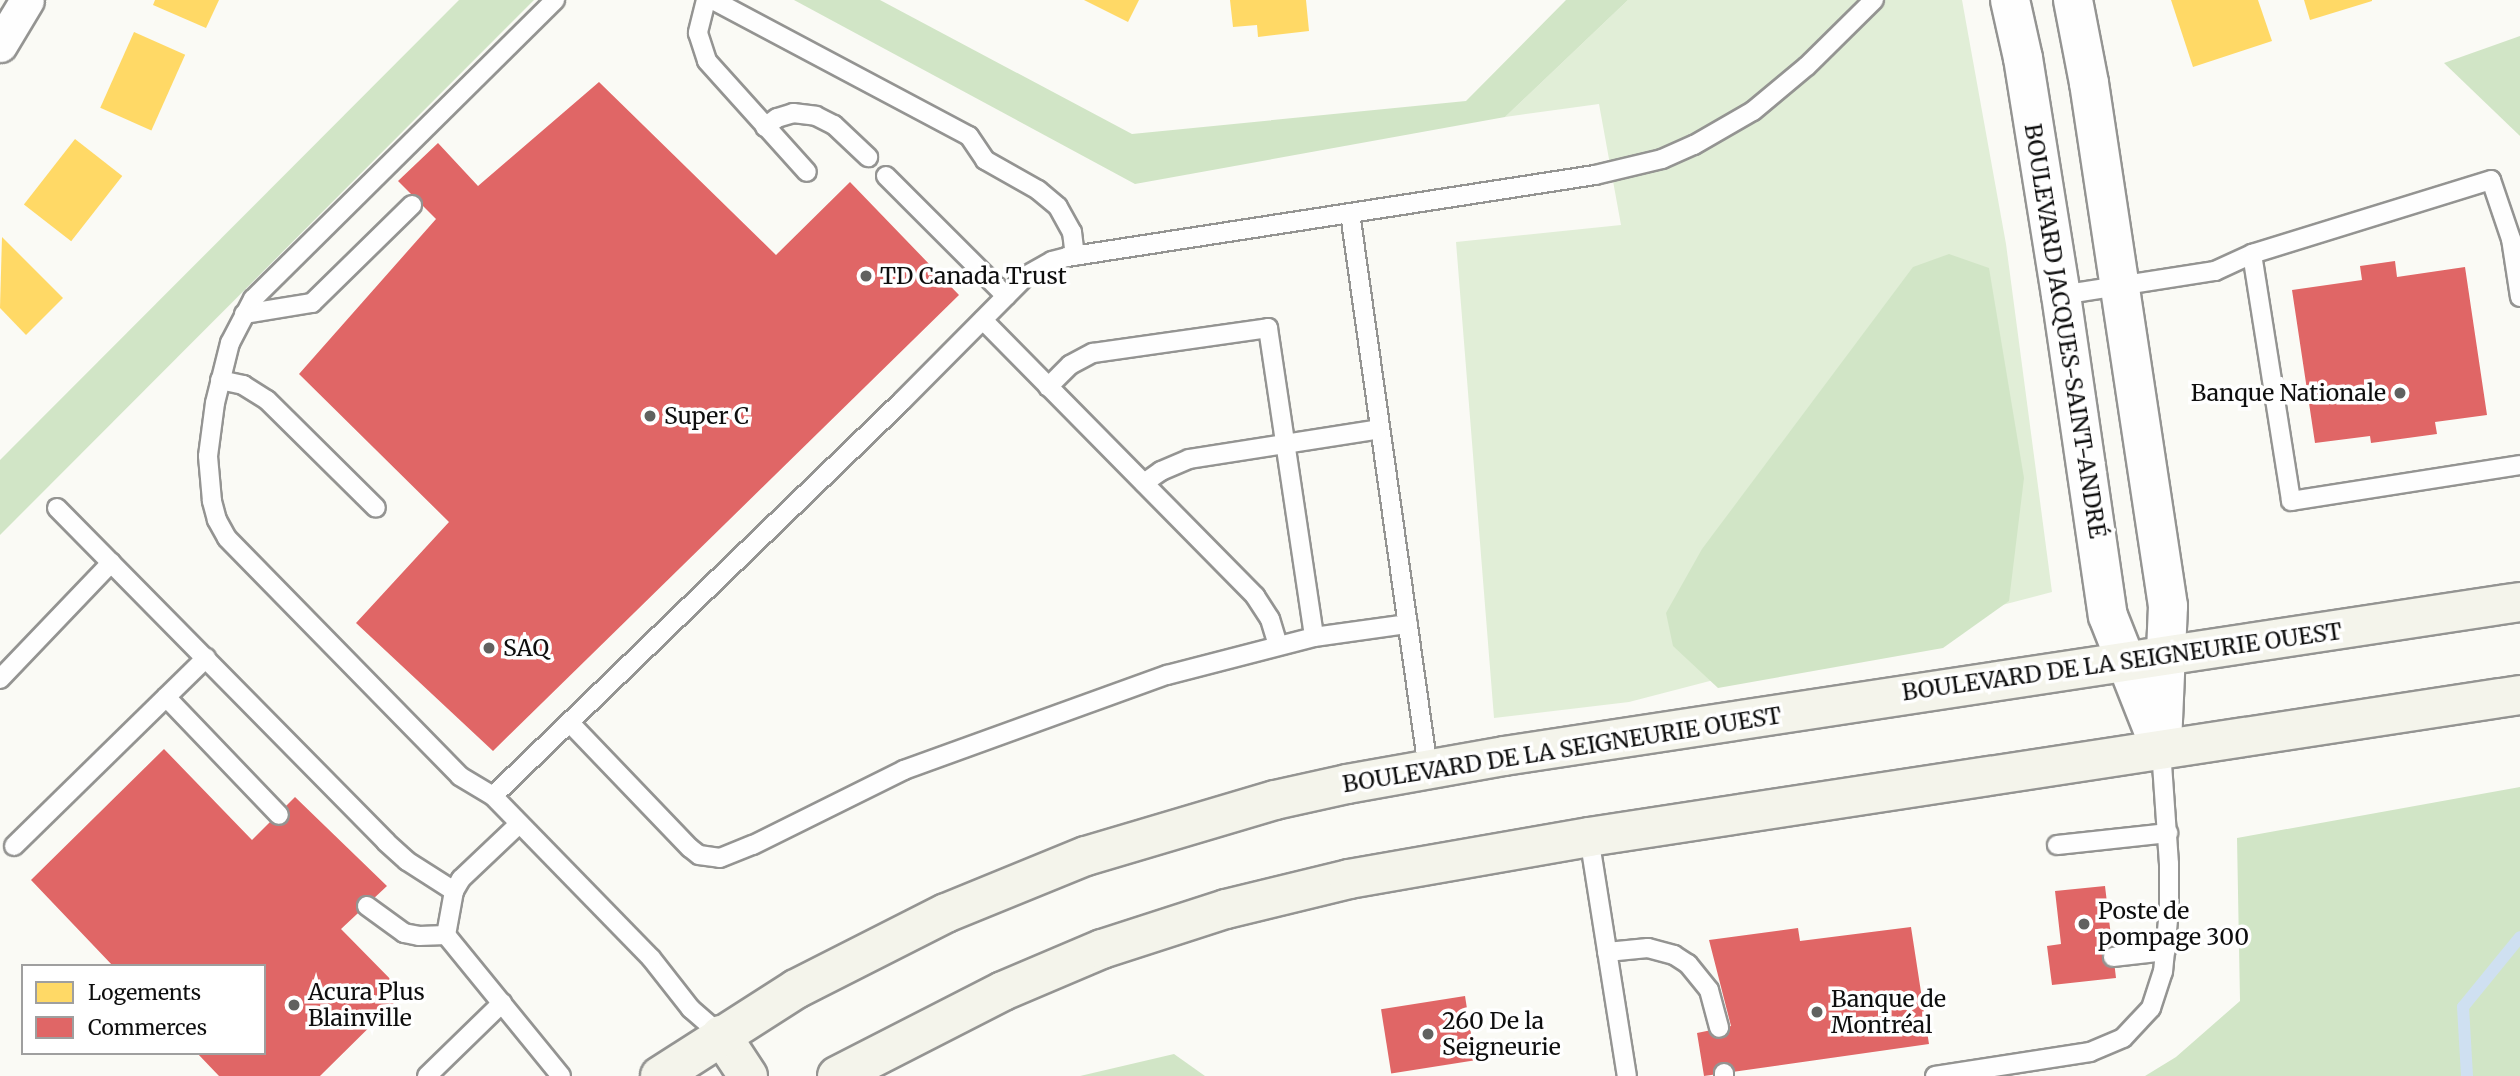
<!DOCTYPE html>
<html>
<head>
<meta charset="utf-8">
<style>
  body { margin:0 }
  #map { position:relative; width:2520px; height:1076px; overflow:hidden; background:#fafaf5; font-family:Merriweather,serif }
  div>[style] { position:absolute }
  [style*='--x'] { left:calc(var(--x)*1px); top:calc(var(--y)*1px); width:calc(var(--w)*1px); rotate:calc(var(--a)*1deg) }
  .green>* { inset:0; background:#e1eed7 }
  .forest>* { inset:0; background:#d1e5c6 }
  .homes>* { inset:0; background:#ffd966; transform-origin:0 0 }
  .shops>* { inset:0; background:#e06666; transform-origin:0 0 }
  .stream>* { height:12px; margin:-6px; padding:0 6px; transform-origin:6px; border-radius:6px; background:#cfe0f1 }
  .roads { filter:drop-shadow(2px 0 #949492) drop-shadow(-2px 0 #949492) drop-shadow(0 2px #949492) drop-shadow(0 -2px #949492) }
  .service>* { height:18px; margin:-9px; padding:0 9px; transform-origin:9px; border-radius:9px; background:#fefefe }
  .minor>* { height:33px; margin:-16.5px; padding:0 16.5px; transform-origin:16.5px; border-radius:16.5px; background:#fefefe }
  .tertiary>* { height:38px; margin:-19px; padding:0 19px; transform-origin:19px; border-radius:19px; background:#fefefe }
  .secondary>* { height:38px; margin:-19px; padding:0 19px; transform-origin:19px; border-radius:19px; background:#f4f4eb }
  .dots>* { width:19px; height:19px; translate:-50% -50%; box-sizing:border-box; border:4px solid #fff; border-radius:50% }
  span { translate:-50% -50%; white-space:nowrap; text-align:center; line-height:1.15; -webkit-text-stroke:7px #fff; paint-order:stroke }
  .poi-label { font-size:23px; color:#0e0e0e }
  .left { translate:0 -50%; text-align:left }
  .right { translate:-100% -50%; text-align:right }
  .street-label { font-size:23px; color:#0e0e0e }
  .legend { position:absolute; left:21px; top:964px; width:245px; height:91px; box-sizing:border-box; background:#fff; border:2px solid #9f9f9f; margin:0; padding:9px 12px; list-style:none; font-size:21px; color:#0e0e0e }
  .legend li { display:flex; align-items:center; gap:14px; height:35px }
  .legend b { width:35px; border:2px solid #9f9f9f }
</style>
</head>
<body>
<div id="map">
  <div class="green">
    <i style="clip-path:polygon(1628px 0,1962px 0,2006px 244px,2052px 592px,1629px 702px,1494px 718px,1456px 242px,1621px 225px,1599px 104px,1505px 117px)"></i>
  </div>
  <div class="forest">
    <i style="clip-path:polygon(459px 0,534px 0,0 535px,0 460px)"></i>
    <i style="clip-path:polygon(794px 0,880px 0,1132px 134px,1466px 101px,1566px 0,1628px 0,1505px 117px,1135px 184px)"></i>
    <i style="clip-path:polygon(2520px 36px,2520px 136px,2444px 63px)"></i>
    <i style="clip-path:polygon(1949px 254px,1989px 268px,2024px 478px,2009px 601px,1943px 648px,1718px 688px,1673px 646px,1666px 613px,1702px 549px,1913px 267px)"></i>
    <i style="clip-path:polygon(2520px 787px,2520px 1076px,2145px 1076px,2176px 1057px,2240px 1001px,2237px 838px)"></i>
    <i style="clip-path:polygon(1174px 1054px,1205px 1076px,1080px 1076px)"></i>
  </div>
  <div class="homes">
    <i style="clip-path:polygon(155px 0,219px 0,206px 28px,153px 5px)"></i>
    <i style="clip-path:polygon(1084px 0,1139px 0,1128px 22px)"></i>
    <i style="clip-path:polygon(1230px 0,1306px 0,1309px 31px,1258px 37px,1257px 25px,1233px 27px)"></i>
    <i style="clip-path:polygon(2171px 0,2258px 0,2272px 41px,2193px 67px)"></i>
    <i style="clip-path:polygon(2304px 0,2372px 0,2372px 1px,2310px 20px)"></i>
    <i style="left:134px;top:32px;width:56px;height:83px;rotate:24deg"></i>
    <i style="left:75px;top:139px;width:60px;height:83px;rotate:38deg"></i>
    <i style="clip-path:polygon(2px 237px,63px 298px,26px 335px,0 308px)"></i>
  </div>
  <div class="shops">
    <i style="clip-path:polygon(599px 82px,776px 255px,850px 182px,959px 295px,493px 751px,356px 623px,449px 522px,299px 374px,436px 219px,398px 181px,438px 143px,478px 186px)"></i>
    <i style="clip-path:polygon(2395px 261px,2397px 277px,2465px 267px,2487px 415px,2435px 422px,2437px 434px,2371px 443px,2370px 436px,2315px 443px,2292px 290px,2362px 280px,2360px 266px)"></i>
    <i style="clip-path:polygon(164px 749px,252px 840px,295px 797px,387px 886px,341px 929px,404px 993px,320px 1076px,219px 1076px,197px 1053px,264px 1053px,264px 966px,113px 966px,31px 880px)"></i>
    <i style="clip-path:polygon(2105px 886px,2116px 978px,2052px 985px,2047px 946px,2061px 944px,2055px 891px)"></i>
    <i style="clip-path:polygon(1911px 927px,1929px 1044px,1704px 1076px,1697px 1033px,1731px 1026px,1709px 940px,1798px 928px,1800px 941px)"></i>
    <i style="left:1465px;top:996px;width:65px;height:85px;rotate:81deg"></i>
  </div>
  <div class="stream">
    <i style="--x:2467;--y:1076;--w:69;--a:-93.3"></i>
    <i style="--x:2463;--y:1007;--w:90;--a:-50.8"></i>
  </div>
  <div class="roads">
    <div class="service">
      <i style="--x:706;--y:0;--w:34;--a:104"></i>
      <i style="--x:698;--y:33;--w:29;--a:72"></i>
      <i style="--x:707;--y:61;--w:149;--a:48"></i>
      <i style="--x:713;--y:0;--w:290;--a:28"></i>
      <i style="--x:969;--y:136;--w:29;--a:56"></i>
      <i style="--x:985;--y:160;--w:61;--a:29.5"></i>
      <i style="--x:1038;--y:190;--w:26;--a:40"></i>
      <i style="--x:1058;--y:207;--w:29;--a:61"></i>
      <i style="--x:1072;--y:232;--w:24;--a:83"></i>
      <i style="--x:765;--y:127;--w:15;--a:-37"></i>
      <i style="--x:777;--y:118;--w:17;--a:-17"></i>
      <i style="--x:793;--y:113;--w:23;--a:7"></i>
      <i style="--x:816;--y:116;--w:20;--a:27"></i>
      <i style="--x:834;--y:125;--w:47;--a:43.3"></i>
      <i style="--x:886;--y:176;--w:170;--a:45"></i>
      <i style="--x:1350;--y:213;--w:561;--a:82.01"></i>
      <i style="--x:2061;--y:295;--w:156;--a:-8.9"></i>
      <i style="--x:2215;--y:271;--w:41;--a:-24.7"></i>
      <i style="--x:2520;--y:297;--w:59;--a:-98.8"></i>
      <i style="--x:2511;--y:239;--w:62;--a:-108.7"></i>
      <i style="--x:2491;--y:180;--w:250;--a:162.8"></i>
      <i style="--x:2252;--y:254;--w:250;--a:81"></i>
      <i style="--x:2291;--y:501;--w:232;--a:-8.9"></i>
      <i style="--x:244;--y:314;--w:69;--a:-9.2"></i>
      <i style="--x:312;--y:303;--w:140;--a:-44.4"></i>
      <i style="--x:983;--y:320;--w:388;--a:45.4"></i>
      <i style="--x:1255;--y:596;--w:27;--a:57"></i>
      <i style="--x:1270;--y:619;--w:27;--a:73"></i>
      <i style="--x:220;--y:380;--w:24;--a:12"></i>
      <i style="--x:243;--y:385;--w:28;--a:32"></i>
      <i style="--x:267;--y:400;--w:153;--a:44.7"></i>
      <i style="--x:1048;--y:387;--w:31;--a:-45"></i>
      <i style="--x:1070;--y:365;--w:26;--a:-28"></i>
      <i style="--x:1093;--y:353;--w:177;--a:-8.1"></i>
      <i style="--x:1268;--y:328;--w:312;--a:81.5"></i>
      <i style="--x:1144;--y:483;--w:21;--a:-35"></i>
      <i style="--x:1161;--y:471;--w:30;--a:-23"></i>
      <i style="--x:1189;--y:459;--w:193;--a:-8.9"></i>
      <i style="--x:57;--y:508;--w:469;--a:45.4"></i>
      <i style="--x:386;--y:842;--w:28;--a:42"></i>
      <i style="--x:407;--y:861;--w:56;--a:32.6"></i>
      <i style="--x:0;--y:679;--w:161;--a:-46.3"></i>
      <i style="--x:166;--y:697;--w:163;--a:46.2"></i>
      <i style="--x:570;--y:723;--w:173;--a:46.2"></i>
      <i style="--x:690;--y:848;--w:11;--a:38"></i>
      <i style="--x:699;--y:855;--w:21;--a:8"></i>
      <i style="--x:720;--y:858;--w:35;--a:-22"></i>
      <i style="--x:753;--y:845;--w:169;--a:-26.4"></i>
      <i style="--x:904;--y:770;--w:280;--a:-19.9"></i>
      <i style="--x:1167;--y:675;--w:152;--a:-14.5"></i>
      <i style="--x:1314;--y:637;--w:95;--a:-7.9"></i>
      <i style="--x:493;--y:796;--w:39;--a:-149"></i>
      <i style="--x:460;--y:776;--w:333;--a:-134.4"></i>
      <i style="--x:227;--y:538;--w:21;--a:-119"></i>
      <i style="--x:217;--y:520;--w:20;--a:-105"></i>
      <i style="--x:212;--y:501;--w:45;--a:-95.1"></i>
      <i style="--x:208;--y:456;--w:53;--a:-82.5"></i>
      <i style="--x:215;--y:403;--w:62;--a:-76"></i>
      <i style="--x:230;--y:343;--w:50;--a:-62.4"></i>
      <i style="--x:253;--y:299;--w:425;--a:-44.7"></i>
      <i style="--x:519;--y:824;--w:80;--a:136.5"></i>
      <i style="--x:461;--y:879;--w:14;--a:120"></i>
      <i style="--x:454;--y:891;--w:45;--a:100.3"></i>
      <i style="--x:446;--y:935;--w:182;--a:50.8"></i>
      <i style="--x:1589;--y:837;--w:242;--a:81"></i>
      <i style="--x:2057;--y:845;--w:112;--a:-6.2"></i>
      <i style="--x:14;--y:846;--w:269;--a:-44.4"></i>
      <i style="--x:367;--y:906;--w:46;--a:36.1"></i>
      <i style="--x:404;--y:933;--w:15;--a:11"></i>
      <i style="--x:419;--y:936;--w:27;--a:-2"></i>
      <i style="--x:1607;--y:952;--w:41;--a:-5.6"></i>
      <i style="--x:1648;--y:948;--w:27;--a:15"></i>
      <i style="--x:1674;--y:955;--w:17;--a:33"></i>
      <i style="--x:1688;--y:964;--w:33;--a:51"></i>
      <i style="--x:1709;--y:990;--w:39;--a:75"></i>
      <i style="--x:2113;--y:957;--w:53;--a:-6.5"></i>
      <i style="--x:721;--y:1035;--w:40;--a:-139"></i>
      <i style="--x:691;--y:1009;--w:65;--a:-128.1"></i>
      <i style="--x:651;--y:958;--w:226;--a:-134.3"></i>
      <i style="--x:493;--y:796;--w:569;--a:-44"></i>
      <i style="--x:902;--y:401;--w:177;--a:-45.2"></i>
      <i style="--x:1027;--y:275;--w:29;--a:-29"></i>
      <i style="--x:1052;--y:261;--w:16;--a:-15"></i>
      <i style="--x:1067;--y:257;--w:534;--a:-8.83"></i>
      <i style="--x:1595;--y:175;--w:69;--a:-13.4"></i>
      <i style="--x:1662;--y:159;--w:35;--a:-24"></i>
      <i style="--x:1694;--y:145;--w:68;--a:-30"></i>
      <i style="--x:1753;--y:111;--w:70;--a:-39.8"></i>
      <i style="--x:1807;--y:66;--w:94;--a:-44.6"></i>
      <i style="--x:1724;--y:1073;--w:3;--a:90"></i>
      <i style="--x:427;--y:1076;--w:105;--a:-44.2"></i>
      <i style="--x:1935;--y:1076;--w:157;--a:-8.8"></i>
      <i style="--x:2090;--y:1052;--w:36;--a:-23"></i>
      <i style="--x:2123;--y:1038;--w:41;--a:-47"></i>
      <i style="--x:2151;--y:1008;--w:38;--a:-72"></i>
      <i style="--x:2163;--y:972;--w:62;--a:-84.5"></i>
      <i style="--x:2169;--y:910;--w:46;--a:-90"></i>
      <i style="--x:2169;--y:864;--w:114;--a:-94"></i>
    </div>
    <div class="minor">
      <i style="--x:0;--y:45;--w:52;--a:-59"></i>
    </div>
    <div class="tertiary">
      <i style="--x:2010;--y:0;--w:59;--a:77.4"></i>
      <i style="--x:2023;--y:58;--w:240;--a:80.9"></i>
      <i style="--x:2061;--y:295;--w:324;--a:81.7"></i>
      <i style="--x:2108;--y:616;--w:144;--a:68.4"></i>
      <i style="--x:2073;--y:0;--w:85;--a:79.1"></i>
      <i style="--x:2089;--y:83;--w:529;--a:81.41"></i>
      <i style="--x:2168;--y:606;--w:135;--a:92.5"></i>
    </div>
    <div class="secondary">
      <i style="--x:721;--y:1035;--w:49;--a:56.6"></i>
      <i style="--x:660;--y:1076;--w:161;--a:-32.6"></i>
      <i style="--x:796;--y:989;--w:168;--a:-26.9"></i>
      <i style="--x:946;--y:913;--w:151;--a:-22.2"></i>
      <i style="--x:1086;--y:856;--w:197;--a:-16.5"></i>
      <i style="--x:1275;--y:800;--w:74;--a:-12.5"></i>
      <i style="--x:1347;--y:784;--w:159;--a:-10.1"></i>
      <i style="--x:1504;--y:756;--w:1028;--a:-8.62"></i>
      <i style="--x:837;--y:1076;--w:186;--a:-27.1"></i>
      <i style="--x:1003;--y:991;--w:108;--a:-23"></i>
      <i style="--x:1102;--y:949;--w:130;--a:-17.9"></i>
      <i style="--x:1226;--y:909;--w:127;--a:-13.7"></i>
      <i style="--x:1349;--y:879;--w:244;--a:-9.9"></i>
      <i style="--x:1589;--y:837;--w:942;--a:-8.67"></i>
    </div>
  </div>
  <div class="dots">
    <i style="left:866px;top:276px;background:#61615f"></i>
    <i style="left:2400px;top:393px;background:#61615f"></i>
    <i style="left:650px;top:416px;background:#61615f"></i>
    <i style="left:489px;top:648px;background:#61615f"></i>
    <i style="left:2084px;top:924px;background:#61615f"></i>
    <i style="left:294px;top:1005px;background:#61615f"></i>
    <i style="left:1817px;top:1012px;background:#61615f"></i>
    <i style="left:1428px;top:1034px;background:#61615f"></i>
  </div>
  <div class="poi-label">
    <span class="left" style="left:880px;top:276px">TD Canada Trust</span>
    <span class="right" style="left:2386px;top:393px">Banque Nationale</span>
    <span class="left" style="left:664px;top:416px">Super C</span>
    <span class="left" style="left:503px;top:648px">SAQ</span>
    <span class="left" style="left:2098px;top:924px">Poste de<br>pompage 300</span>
    <span class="left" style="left:308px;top:1005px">Acura Plus<br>Blainville</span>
    <span class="left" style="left:1831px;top:1012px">Banque de<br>Montréal</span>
    <span class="left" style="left:1442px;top:1034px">260 De la<br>Seigneurie</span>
  </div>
  <div class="street-label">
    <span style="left:2065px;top:331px;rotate:81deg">BOULEVARD JACQUES-SAINT-ANDRÉ</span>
    <span style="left:2122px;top:662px;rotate:-8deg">BOULEVARD DE LA SEIGNEURIE OUEST</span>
    <span style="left:1562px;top:750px;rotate:-9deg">BOULEVARD DE LA SEIGNEURIE OUEST</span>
  </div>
  <ul class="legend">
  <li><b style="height:19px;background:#ffd966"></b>Logements</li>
  <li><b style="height:19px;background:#e06666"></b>Commerces</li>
  </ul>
</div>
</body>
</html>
